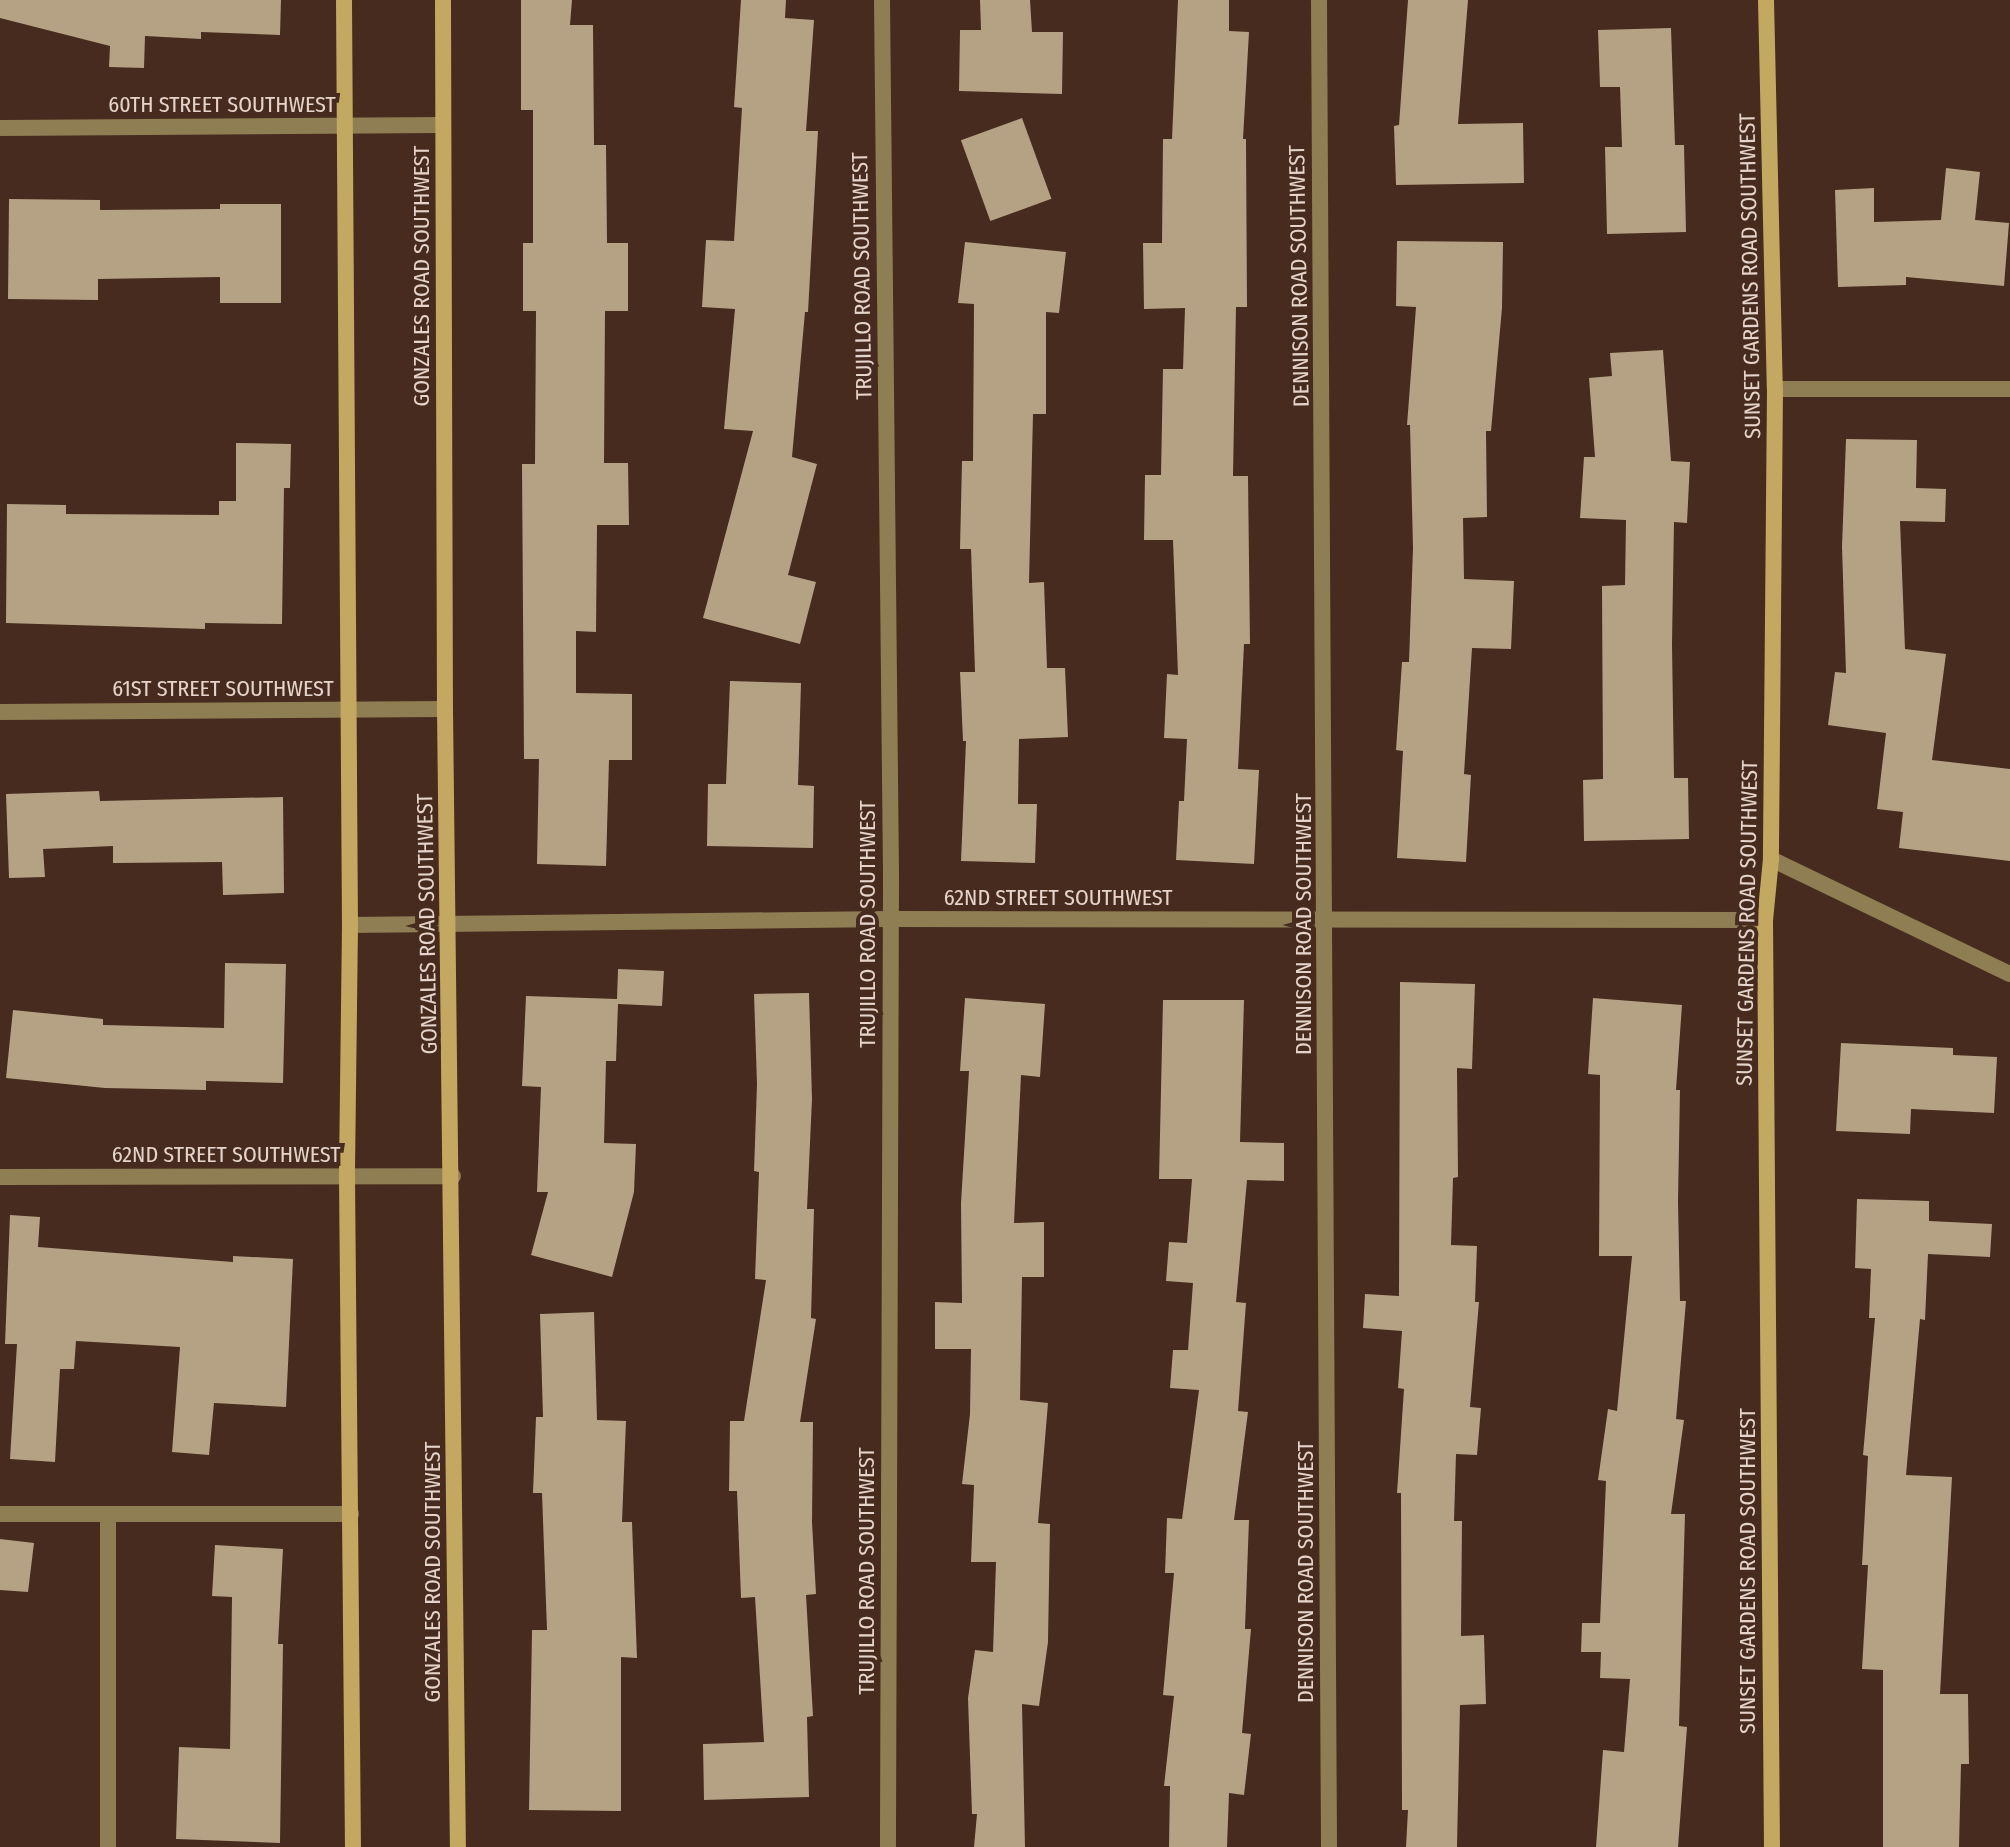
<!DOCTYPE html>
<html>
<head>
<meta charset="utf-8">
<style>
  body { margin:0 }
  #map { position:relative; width:2010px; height:1847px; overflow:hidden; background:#462b1e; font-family:"Fira Sans Condensed",sans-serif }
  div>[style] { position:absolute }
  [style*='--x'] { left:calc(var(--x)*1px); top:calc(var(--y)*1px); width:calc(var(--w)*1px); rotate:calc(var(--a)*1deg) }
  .building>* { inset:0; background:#b5a285; transform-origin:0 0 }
  .lane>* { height:16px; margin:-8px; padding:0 8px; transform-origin:8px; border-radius:8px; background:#8f7e53 }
  .street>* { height:16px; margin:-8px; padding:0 8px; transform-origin:8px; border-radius:8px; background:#8f7e53 }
  .secondary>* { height:16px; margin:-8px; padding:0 8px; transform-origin:8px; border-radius:8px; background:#c3a861 }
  span { translate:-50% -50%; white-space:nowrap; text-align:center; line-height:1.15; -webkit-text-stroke:8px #462b1e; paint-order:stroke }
  .street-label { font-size:22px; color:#e6d4cc }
</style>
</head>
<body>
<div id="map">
  <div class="building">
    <i style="clip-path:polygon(0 0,281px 0,280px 35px,201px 32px,201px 39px,145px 36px,144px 68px,109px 67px,110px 46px,0 18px)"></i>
    <i style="clip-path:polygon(521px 0,572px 0,570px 25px,593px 25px,594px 145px,606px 145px,607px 243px,628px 243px,628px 311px,605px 311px,604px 463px,628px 463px,629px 525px,597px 525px,596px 632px,576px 631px,576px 693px,632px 694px,632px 760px,609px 760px,606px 866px,537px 864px,539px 759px,524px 759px,522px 464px,535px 464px,536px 311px,523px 311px,523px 243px,533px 243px,533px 110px,521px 110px)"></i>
    <i style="clip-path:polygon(741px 0,786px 0,785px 18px,814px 20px,806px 131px,818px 131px,808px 312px,805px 312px,792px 457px,817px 464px,788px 575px,816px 582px,800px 644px,703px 618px,753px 431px,724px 429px,735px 309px,702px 307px,706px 240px,734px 241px,742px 108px,734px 107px)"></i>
    <i style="clip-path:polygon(980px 0,1030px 0,1032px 32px,1063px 32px,1062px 94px,959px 91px,960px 30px,981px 30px)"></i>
    <i style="clip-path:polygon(1178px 0,1229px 0,1229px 31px,1249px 32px,1243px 139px,1246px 139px,1247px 307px,1236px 307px,1233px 476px,1248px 476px,1250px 644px,1244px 644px,1238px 769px,1259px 770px,1254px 864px,1176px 860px,1179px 801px,1184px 801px,1187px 739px,1164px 738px,1167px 674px,1178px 675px,1173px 540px,1144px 540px,1145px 475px,1161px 475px,1163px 369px,1183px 369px,1185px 308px,1144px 309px,1143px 243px,1162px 243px,1163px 139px,1172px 139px)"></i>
    <i style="clip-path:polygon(1408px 0,1468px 0,1458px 124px,1523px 123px,1524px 183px,1396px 185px,1394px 126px,1399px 125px)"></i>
    <i style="clip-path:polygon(1671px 28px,1675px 145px,1684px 145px,1686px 232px,1607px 234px,1605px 147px,1622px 147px,1620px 87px,1600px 87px,1598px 30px)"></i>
    <i style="left:1022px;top:118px;width:86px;height:65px;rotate:70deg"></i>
    <i style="clip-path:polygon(1946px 168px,1980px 172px,1975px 220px,2009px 223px,2004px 286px,1906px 277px,1906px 285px,1838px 287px,1835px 190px,1874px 188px,1874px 222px,1941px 220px)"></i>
    <i style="clip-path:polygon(9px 199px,100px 200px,100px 210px,220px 209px,220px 204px,281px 204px,281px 303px,220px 303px,220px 277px,98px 279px,98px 300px,8px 299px)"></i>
    <i style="clip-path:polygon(1397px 241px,1503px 242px,1502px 308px,1491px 431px,1486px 431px,1487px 517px,1463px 518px,1464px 579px,1514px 581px,1511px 649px,1472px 648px,1464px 774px,1471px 775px,1466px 862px,1397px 858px,1403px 751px,1396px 750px,1402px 662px,1409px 662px,1413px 548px,1410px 425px,1407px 425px,1416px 307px,1396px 306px)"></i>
    <i style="clip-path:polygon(965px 242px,1066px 252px,1059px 313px,1046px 312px,1046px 414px,1033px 414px,1029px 583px,1044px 582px,1047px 668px,1065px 668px,1068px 737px,1019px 739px,1018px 804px,1037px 804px,1035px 863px,961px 861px,966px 741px,963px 741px,960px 672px,975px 672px,971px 549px,960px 549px,962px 461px,973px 461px,974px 304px,958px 303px)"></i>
    <i style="clip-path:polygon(1663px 350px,1671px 461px,1690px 462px,1687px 523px,1674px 522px,1672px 644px,1674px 778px,1688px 778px,1689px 839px,1584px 841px,1583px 780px,1603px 779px,1602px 586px,1625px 585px,1626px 520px,1580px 518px,1584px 457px,1595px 457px,1589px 378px,1612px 376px,1610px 353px)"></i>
    <i style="clip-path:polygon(1846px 439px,1917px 440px,1916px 488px,1946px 489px,1945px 522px,1900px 521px,1905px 649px,1946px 654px,1932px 760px,2010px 769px,2010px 861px,1899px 848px,1903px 812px,1877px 809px,1886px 733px,1828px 725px,1835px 672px,1846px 673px,1842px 547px)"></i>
    <i style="clip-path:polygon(236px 443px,291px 444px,290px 488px,284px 488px,282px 624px,205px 623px,205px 629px,6px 623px,7px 504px,66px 505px,66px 514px,219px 515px,219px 501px,236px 501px)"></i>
    <i style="clip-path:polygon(730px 681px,801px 683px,798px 785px,814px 786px,813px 848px,707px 846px,708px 784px,726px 784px)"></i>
    <i style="clip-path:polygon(99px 791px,100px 801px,283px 797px,284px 893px,223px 895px,222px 862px,113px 863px,113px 846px,43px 849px,45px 877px,9px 878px,6px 794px)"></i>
    <i style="clip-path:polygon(225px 963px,286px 964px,283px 1083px,206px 1081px,206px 1090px,105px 1088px,6px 1078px,13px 1010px,103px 1019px,103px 1025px,224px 1028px)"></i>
    <i style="clip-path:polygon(618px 969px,664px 971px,662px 1006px,618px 1004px,616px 1061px,606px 1061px,604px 1143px,636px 1144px,634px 1192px,612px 1277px,531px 1255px,548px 1192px,537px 1192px,541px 1087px,522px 1086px,526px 996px,617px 999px)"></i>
    <i style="clip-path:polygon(1400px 982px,1475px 984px,1472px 1069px,1457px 1068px,1458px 1177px,1453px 1178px,1451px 1245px,1477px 1246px,1475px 1302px,1479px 1302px,1470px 1407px,1481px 1408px,1477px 1455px,1456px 1454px,1454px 1521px,1462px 1521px,1461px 1636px,1484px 1635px,1486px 1704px,1460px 1705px,1457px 1847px,1406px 1847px,1408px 1810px,1402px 1810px,1401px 1493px,1397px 1493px,1404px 1389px,1398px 1388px,1402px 1331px,1363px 1328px,1365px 1294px,1399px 1296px)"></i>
    <i style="clip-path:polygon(809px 993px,812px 1099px,807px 1209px,814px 1209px,811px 1318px,816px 1319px,800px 1422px,813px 1422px,812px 1522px,816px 1594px,806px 1595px,813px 1716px,807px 1717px,809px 1797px,704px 1800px,703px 1744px,764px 1742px,755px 1597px,741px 1598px,737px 1491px,729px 1491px,730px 1421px,744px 1421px,766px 1280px,755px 1279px,759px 1172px,754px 1171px,757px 1084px,754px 994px)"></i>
    <i style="clip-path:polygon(965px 998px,1045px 1004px,1040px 1077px,1021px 1075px,1014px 1223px,1044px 1222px,1044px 1277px,1022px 1277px,1020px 1400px,1048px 1403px,1038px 1523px,1050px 1524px,1048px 1642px,1039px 1706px,1022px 1704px,1025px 1847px,974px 1847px,977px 1814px,972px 1814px,968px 1698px,975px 1650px,993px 1652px,996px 1562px,971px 1562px,974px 1485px,962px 1484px,970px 1414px,971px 1349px,935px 1349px,935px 1302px,962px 1303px,961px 1203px,969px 1071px,960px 1071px)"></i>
    <i style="clip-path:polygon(1593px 998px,1682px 1005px,1676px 1090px,1680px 1090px,1678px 1201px,1680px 1301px,1686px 1301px,1676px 1419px,1684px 1420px,1671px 1514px,1685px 1514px,1679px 1726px,1687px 1727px,1678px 1847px,1596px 1847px,1603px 1750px,1624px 1752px,1630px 1679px,1600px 1678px,1601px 1652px,1581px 1652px,1582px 1623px,1600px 1623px,1606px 1481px,1598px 1480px,1608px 1409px,1617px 1411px,1632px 1256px,1599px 1256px,1600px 1075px,1588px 1074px)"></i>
    <i style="clip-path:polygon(1163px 1000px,1244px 1000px,1240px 1142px,1284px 1143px,1284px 1181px,1247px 1180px,1236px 1302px,1246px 1303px,1238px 1411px,1248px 1412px,1234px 1520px,1249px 1520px,1245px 1629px,1251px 1629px,1242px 1733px,1251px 1734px,1244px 1795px,1229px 1793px,1227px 1847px,1169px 1847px,1170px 1786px,1164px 1786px,1174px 1696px,1163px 1695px,1174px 1573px,1165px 1573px,1167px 1518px,1182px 1519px,1199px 1390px,1170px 1388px,1173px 1350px,1188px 1350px,1193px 1283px,1166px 1281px,1169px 1242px,1187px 1243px,1192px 1179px,1159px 1179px)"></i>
    <i style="clip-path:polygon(1841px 1043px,1953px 1048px,1953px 1055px,1997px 1057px,1994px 1113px,1911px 1109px,1910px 1134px,1836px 1131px)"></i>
    <i style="clip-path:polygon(1857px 1199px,1929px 1201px,1929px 1221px,1992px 1224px,1990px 1257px,1928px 1254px,1925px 1320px,1920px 1319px,1906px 1475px,1952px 1477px,1940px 1694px,1968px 1694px,1969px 1764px,1961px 1764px,1959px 1847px,1883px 1847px,1883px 1670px,1862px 1669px,1868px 1565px,1862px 1565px,1868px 1456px,1863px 1455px,1875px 1318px,1869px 1318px,1871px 1269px,1855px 1268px)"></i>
    <i style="clip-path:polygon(10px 1215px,40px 1217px,38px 1247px,233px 1262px,233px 1256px,293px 1259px,286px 1407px,214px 1403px,209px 1455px,172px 1452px,180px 1347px,76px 1341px,74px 1369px,60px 1369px,55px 1462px,10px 1459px,17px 1344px,5px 1344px)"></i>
    <i style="clip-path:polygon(594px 1312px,597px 1420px,626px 1421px,622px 1522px,632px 1522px,637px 1658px,621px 1657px,621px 1811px,529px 1810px,532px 1630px,547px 1630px,542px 1493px,533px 1493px,536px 1417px,543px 1417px,540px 1314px)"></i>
    <i style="clip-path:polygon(0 1539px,34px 1543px,28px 1592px,0 1590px)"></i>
    <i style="clip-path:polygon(215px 1545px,283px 1549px,278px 1644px,283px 1644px,280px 1843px,176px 1839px,179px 1747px,230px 1749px,232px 1597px,212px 1596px)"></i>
  </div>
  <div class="lane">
    <i style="--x:0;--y:1514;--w:351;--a:0"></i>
    <i style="--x:108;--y:1515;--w:332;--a:90"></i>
  </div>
  <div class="street">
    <i style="--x:882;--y:0;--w:879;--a:89.41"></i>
    <i style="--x:891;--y:879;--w:968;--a:90.18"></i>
    <i style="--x:1319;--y:0;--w:1847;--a:89.69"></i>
    <i style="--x:0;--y:128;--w:443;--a:-0.4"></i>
    <i style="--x:1775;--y:389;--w:235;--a:0"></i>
    <i style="--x:0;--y:712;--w:445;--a:-0.4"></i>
    <i style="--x:1771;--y:859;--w:265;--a:25.7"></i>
    <i style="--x:350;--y:925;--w:540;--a:-0.64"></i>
    <i style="--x:890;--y:919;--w:875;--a:0.07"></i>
    <i style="--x:0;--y:1177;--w:453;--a:-0.1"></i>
  </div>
  <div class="secondary">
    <i style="--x:344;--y:0;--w:925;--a:89.63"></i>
    <i style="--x:350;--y:925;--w:252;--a:90.7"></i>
    <i style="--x:347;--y:1177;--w:670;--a:89.49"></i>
    <i style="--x:443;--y:0;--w:709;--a:89.84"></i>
    <i style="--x:445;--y:709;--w:1138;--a:89.35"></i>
    <i style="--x:1766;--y:0;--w:389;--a:88.7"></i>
    <i style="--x:1775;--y:389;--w:470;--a:90.5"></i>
    <i style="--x:1771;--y:859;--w:61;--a:95.6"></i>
    <i style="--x:1765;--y:920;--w:927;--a:89.57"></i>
  </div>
  <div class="street-label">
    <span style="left:222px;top:105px">60TH STREET SOUTHWEST</span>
    <span style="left:422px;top:276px;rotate:-90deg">GONZALES ROAD SOUTHWEST</span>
    <span style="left:862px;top:276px;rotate:-91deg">TRUJILLO ROAD SOUTHWEST</span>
    <span style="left:1299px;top:276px;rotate:-91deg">DENNISON ROAD SOUTHWEST</span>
    <span style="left:1750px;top:276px;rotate:-91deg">SUNSET GARDENS ROAD SOUTHWEST</span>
    <span style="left:223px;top:689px">61ST STREET SOUTHWEST</span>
    <span style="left:1058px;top:898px">62ND STREET SOUTHWEST</span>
    <span style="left:1747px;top:923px;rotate:-89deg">SUNSET GARDENS ROAD SOUTHWEST</span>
    <span style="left:427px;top:924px;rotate:-91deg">GONZALES ROAD SOUTHWEST</span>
    <span style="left:868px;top:924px;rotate:-90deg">TRUJILLO ROAD SOUTHWEST</span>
    <span style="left:1304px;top:924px;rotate:-90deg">DENNISON ROAD SOUTHWEST</span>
    <span style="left:226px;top:1155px">62ND STREET SOUTHWEST</span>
    <span style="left:867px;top:1571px;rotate:-90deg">TRUJILLO ROAD SOUTHWEST</span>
    <span style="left:1748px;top:1571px;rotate:-90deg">SUNSET GARDENS ROAD SOUTHWEST</span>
    <span style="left:433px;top:1572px;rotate:-90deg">GONZALES ROAD SOUTHWEST</span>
    <span style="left:1306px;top:1572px;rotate:-90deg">DENNISON ROAD SOUTHWEST</span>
  </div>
</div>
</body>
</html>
